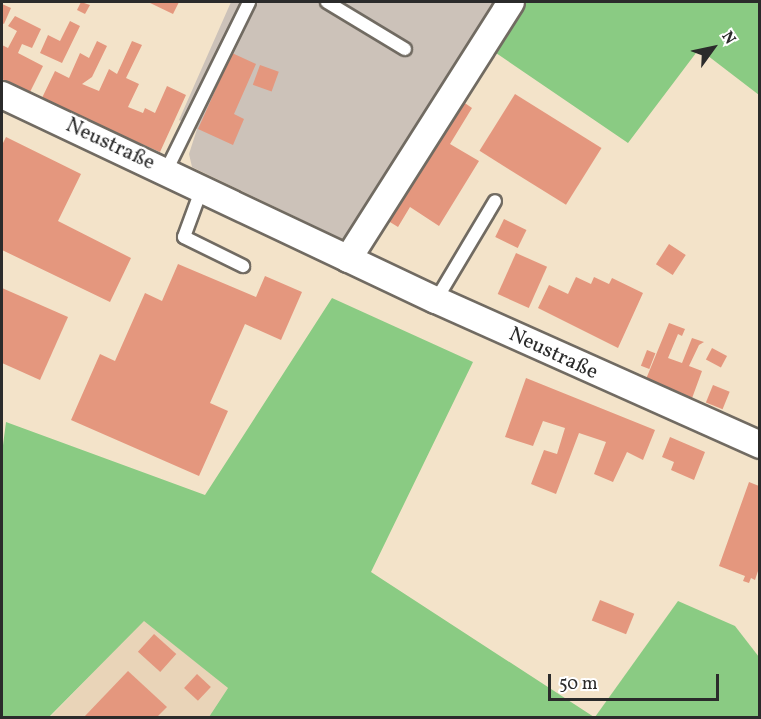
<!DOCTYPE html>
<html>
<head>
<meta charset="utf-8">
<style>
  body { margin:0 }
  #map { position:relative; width:761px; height:719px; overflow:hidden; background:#f3e3c9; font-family:Vollkorn,serif }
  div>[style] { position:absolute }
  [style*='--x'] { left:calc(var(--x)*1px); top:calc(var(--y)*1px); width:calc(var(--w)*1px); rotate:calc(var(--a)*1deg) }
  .built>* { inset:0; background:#e9d4b8 }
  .industrial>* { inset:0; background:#ccc2b9 }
  .green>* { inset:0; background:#8acb83 }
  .building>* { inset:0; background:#e4977e; transform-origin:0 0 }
  .roads { filter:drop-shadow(2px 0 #716b62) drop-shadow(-2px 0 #716b62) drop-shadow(0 2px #716b62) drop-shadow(0 -2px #716b62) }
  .service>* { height:12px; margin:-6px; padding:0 6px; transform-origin:6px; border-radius:6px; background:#fff }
  .minor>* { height:26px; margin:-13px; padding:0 13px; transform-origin:13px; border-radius:13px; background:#fff }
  span { translate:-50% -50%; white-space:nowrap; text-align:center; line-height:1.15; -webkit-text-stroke:4.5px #fff; paint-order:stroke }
  .street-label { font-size:21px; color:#2b2b2b }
  .frame { position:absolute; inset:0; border:3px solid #2b2b2b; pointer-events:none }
  .north { position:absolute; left:683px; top:18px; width:60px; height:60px; -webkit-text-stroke:4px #fff; paint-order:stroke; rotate:57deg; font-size:16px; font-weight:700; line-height:24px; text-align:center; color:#2b2b2b }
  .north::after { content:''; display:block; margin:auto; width:21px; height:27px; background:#2b2b2b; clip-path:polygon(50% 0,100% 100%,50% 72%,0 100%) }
  .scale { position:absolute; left:548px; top:674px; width:171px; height:27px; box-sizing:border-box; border:3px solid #2b2b2b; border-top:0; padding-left:8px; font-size:18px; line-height:21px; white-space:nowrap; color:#2b2b2b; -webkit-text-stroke:4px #fff; paint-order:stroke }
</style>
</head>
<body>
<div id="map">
  <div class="built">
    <i style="clip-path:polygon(144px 620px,228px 688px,209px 717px,49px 718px)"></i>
  </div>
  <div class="industrial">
    <i style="clip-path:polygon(231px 2px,501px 2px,344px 240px,192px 167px,189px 154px,197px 129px,179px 120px)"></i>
  </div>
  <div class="green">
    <i style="clip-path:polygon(501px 2px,759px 2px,759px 95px,699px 49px,628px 143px,477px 40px)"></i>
    <i style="clip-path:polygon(332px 298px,473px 362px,371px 572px,594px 717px,209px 717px,228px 688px,144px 621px,49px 717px,2px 717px,2px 453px,6px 422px,205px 495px)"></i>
    <i style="clip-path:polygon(678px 601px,735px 626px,759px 657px,759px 717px,595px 717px)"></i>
  </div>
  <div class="building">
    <i style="clip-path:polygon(81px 2px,90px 5px,85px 14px,77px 10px)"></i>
    <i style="clip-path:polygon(148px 2px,179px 2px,173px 14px)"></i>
    <i style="clip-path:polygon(2px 4px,11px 8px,4px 24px,2px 23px)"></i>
    <i style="clip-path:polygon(15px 16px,41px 29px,32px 48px,22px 44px,18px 53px,43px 66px,29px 94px,2px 79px,2px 45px,8px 48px,17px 31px,8px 26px)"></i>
    <i style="clip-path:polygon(70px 21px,80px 26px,62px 63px,40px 53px,48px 35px,60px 41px)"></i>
    <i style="clip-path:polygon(97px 41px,107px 46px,92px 77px,82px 84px,99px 91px,109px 69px,117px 74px,132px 41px,142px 45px,126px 78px,139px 84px,128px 107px,143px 113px,145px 108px,155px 113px,167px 86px,186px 95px,160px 152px,41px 100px,55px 71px,69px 78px,80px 53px,89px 58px)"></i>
    <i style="clip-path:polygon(232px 53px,256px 64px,234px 114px,244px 119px,233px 145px,198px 129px)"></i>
    <i style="left:260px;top:65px;width:20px;height:21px;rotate:20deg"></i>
    <i style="left:515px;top:94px;width:102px;height:67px;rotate:32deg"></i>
    <i style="clip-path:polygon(459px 99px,472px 108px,450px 144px,479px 161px,439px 226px,410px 207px,398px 227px,385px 219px)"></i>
    <i style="clip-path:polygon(6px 137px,81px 174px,58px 221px,131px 258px,110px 302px,2px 250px,2px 145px)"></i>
    <i style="left:504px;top:219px;width:25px;height:20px;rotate:26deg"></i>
    <i style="left:669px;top:244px;width:20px;height:24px;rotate:33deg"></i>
    <i style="left:516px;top:253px;width:34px;height:45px;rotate:24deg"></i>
    <i style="clip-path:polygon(178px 264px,256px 297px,265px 276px,302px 292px,281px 340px,245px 324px,210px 403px,228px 411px,199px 476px,71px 420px,100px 354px,115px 361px,145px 293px,162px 301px)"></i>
    <i style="clip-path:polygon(576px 277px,591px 284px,594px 277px,609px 284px,612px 278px,643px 293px,618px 348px,538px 308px,549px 285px,568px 294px)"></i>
    <i style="clip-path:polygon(2px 288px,68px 317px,40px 380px,2px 363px)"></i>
    <i style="clip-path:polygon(669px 323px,685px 329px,682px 336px,678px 334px,668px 358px,682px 363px,692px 338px,704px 342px,699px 345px,689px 366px,702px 371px,691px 401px,644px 384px)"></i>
    <i style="left:712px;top:348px;width:17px;height:13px;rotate:28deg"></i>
    <i style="left:647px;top:350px;width:9px;height:17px;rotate:21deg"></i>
    <i style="clip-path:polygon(526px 378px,655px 430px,643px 460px,627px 452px,613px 482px,594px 474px,606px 442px,579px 433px,556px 494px,531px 484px,544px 450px,557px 454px,565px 428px,543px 421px,533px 446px,505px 437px)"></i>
    <i style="left:713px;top:385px;width:18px;height:19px;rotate:22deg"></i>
    <i style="clip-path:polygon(670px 437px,705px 452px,694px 480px,671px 470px,674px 462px,662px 457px)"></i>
    <i style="clip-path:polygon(749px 482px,759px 486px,759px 568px,755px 580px,751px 578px,749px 583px,743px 581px,745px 576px,719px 566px)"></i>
    <i style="left:600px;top:600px;width:37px;height:22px;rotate:22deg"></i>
    <i style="left:154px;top:634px;width:30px;height:24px;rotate:42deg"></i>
    <i style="clip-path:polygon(128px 671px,167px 707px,157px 717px,84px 717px)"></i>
    <i style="left:197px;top:674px;width:19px;height:19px;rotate:43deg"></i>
  </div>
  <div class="roads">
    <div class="service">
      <i style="--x:327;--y:2;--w:91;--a:31.1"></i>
      <i style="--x:166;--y:171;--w:188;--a:-63.8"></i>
      <i style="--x:202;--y:188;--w:52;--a:110.2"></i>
      <i style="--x:184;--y:237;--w:66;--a:26.2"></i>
      <i style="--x:436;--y:300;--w:115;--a:-59.2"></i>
    </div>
    <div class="minor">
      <i style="--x:2;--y:95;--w:480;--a:25.3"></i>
      <i style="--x:436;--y:300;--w:355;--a:24.1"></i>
      <i style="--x:348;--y:259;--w:304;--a:-57.6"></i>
    </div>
  </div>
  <div class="street-label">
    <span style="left:110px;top:145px;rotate:25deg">Neustraße</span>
    <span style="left:553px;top:354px;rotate:25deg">Neustraße</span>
  </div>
  <div class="frame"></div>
  <div class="north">N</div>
  <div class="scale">50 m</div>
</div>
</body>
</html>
